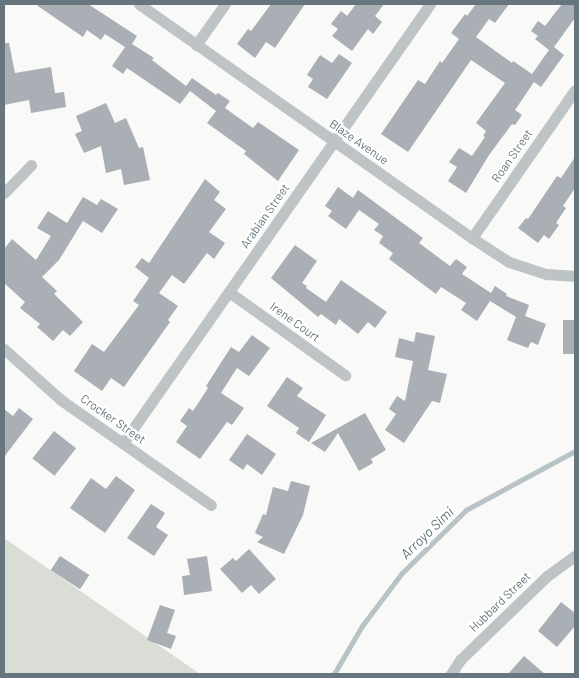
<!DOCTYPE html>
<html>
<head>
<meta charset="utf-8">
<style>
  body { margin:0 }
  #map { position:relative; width:579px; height:678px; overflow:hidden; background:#f9f9f7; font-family:Barlow,sans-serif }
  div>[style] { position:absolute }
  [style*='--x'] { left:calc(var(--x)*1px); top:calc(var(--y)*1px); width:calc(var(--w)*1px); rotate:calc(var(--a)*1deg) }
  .green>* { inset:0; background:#d9ddd6 }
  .stream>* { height:4.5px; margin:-2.25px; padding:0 2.25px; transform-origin:2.25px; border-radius:2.25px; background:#b7c3c6 }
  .building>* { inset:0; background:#a9afb5; transform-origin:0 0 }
  .minor>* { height:11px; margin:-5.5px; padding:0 5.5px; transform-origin:5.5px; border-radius:5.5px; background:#bec3c6 }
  span { translate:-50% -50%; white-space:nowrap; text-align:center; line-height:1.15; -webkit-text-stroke:5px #fff; paint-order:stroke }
  .street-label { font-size:12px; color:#66757e }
  .water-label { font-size:14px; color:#617378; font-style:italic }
  .frame { position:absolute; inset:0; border:5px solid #66757e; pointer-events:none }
</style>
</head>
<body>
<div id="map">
  <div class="green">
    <i style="clip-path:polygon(4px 538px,200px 674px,4px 674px)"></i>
  </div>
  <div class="stream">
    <i style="--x:334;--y:674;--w:56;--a:-59.7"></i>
    <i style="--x:362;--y:626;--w:66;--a:-53"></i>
    <i style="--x:402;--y:573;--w:90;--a:-44.5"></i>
    <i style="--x:466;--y:510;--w:124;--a:-28.4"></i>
  </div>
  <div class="building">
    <i style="clip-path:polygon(35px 4px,88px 4px,137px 36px,132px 44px,154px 58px,152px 60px,186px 86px,192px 78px,216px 95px,218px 93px,230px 101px,225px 108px,253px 128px,258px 122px,299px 150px,278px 181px,244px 154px,246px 151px,207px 123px,216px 111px,190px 91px,180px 104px,127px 68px,123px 74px,112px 66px,125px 47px,105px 34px,101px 40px,87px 30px,83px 37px)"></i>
    <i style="clip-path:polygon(271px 4px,305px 4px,275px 48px,266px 42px,255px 58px,237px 44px,248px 29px,251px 31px)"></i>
    <i style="clip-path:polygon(356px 4px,384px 4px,375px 16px,382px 22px,373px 34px,368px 29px,352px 51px,332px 36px,338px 29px,331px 24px,341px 11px,347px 16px)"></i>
    <i style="clip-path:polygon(476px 4px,509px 4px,495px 23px,489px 19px,476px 37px,512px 63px,513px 61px,532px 74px,549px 50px,535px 39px,538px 36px,531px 31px,538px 21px,545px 26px,562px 4px,575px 4px,575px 18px,554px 47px,564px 55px,541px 87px,534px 82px,515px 110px,522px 115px,515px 125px,512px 124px,489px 155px,466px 193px,448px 181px,457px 167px,449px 162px,459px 148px,472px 156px,485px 137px,483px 136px,486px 131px,476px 123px,505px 83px,486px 70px,471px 60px,408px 152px,381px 134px,418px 80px,425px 84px,440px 61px,442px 63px,459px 39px,451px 33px,465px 14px,467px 16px)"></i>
    <i style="clip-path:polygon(4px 43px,9px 43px,15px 73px,51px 67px,55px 93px,64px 92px,66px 107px,31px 113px,29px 100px,4px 105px)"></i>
    <i style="clip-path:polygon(339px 54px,352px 63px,327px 99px,308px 87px,313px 79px,307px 75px,320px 55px,332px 63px)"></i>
    <i style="clip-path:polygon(106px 103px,115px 123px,126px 118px,139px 148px,143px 147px,150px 180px,124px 185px,121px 169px,106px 173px,101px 146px,84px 153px,75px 134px,82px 131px,76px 116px)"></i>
    <i style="clip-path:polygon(575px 157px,575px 188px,563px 206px,566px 208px,556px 223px,559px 225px,549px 239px,544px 235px,538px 243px,518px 228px,526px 218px,528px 219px,557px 176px,561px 178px)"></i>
    <i style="clip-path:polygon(205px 179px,220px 192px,214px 200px,226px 209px,209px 232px,225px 243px,214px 259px,207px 253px,184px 284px,172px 275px,159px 293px,178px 306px,168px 320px,170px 322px,124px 387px,111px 378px,102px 391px,74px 371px,92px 344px,104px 352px,139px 305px,133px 301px,149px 278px,135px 267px,142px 258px,149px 263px)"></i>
    <i style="clip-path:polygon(338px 187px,353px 198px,358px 190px,423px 238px,419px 243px,450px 266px,456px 259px,467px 267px,462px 274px,491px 293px,495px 286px,507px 294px,506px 296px,529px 305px,525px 316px,546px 324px,538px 345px,531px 342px,528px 348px,507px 340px,516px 317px,490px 301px,477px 321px,461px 310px,466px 303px,441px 287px,436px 294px,389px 259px,393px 253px,379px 243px,383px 236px,374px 230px,379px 224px,359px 210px,346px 229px,328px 216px,332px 211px,325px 206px)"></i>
    <i style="clip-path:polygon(83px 197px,97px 205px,101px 199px,118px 209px,102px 233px,83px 221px,59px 260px,42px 277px,57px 291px,54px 294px,83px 322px,70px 336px,63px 330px,53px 341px,37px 327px,40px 324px,20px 308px,25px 302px,4px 283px,4px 249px,12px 239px,36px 260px,51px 236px,37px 228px,48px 211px,67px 223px)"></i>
    <i style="clip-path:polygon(295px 245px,317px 261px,302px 283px,307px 286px,306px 288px,326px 302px,341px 280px,387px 312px,375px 328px,368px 322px,358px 334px,339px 319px,336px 325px,321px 314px,318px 317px,271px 278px)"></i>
    <i style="left:563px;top:320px;width:12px;height:34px"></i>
    <i style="clip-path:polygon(416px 332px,435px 336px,428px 370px,447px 374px,440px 403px,432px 401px,404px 443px,385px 430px,396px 414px,389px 409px,397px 396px,405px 401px,413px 361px,395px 357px,399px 338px,414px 342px)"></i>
    <i style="clip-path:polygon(252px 335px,270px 348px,249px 376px,237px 368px,221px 393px,244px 408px,232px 425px,227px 422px,200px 459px,176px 442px,187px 426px,180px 421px,189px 408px,193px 411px,208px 388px,206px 386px,231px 347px,239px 352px)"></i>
    <i style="clip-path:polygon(287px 377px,303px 388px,297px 396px,326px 415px,309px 442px,296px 433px,299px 428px,267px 406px)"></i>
    <i style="clip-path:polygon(19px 408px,33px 419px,4px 457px,4px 409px,13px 416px)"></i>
    <i style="clip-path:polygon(365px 413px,386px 450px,371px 459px,373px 463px,359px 471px,338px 433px,325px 452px,311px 443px)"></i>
    <i style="left:54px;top:431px;width:28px;height:35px;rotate:38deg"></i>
    <i style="clip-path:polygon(247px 434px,276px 454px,262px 475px,247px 464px,243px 470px,229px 460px)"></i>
    <i style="clip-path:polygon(116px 476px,135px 490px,105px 533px,70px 508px,91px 478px,106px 489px)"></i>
    <i style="clip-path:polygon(291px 481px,310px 486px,303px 515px,284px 554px,257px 542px,263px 537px,255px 533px,263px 514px,266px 515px,273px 487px,288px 491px)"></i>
    <i style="clip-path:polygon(151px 504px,165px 513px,156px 527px,168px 535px,154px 556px,127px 538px)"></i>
    <i style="clip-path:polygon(249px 549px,276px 579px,259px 594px,251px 585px,242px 593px,220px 569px,233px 558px,236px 561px)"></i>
    <i style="left:60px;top:556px;width:35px;height:17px;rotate:33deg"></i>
    <i style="clip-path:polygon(207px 556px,212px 591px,184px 595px,182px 576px,190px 575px,187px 559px)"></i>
    <i style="clip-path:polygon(561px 602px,575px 613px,575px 626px,557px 647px,538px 631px)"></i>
    <i style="clip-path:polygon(160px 605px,175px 610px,167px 633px,176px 636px,171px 649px,147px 640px)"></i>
    <i style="clip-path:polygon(524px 656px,545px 674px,508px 674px)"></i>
  </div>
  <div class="minor">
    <i style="--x:139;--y:4;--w:407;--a:35.1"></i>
    <i style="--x:472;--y:238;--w:44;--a:33"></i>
    <i style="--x:509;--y:262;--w:40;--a:18"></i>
    <i style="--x:547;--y:274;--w:28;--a:4"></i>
    <i style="--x:196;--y:45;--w:50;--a:-54.7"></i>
    <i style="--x:4;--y:193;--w:39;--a:-46"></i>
    <i style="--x:472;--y:238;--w:180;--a:-55.2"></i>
    <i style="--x:229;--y:292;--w:143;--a:35.6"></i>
    <i style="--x:4;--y:349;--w:76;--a:41.8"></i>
    <i style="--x:61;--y:400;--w:183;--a:35"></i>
    <i style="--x:123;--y:443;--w:536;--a:-55.03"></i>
    <i style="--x:451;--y:674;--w:17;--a:-57"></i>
    <i style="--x:460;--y:660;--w:121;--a:-44"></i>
    <i style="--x:547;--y:576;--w:34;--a:-36"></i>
  </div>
  <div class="street-label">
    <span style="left:359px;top:142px;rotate:35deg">Blaze Avenue</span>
    <span style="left:512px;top:156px;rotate:-55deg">Roan Street</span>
    <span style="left:265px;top:216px;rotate:-55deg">Arabian Street</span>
    <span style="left:295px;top:322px;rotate:36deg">Irene Court</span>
    <span style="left:113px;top:419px;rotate:35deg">Crocker Street</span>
    <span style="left:500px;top:602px;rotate:-44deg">Hubbard Street</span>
  </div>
  <div class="water-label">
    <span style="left:427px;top:533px;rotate:-44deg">Arroyo Simi</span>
  </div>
  <div class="frame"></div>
</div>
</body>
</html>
